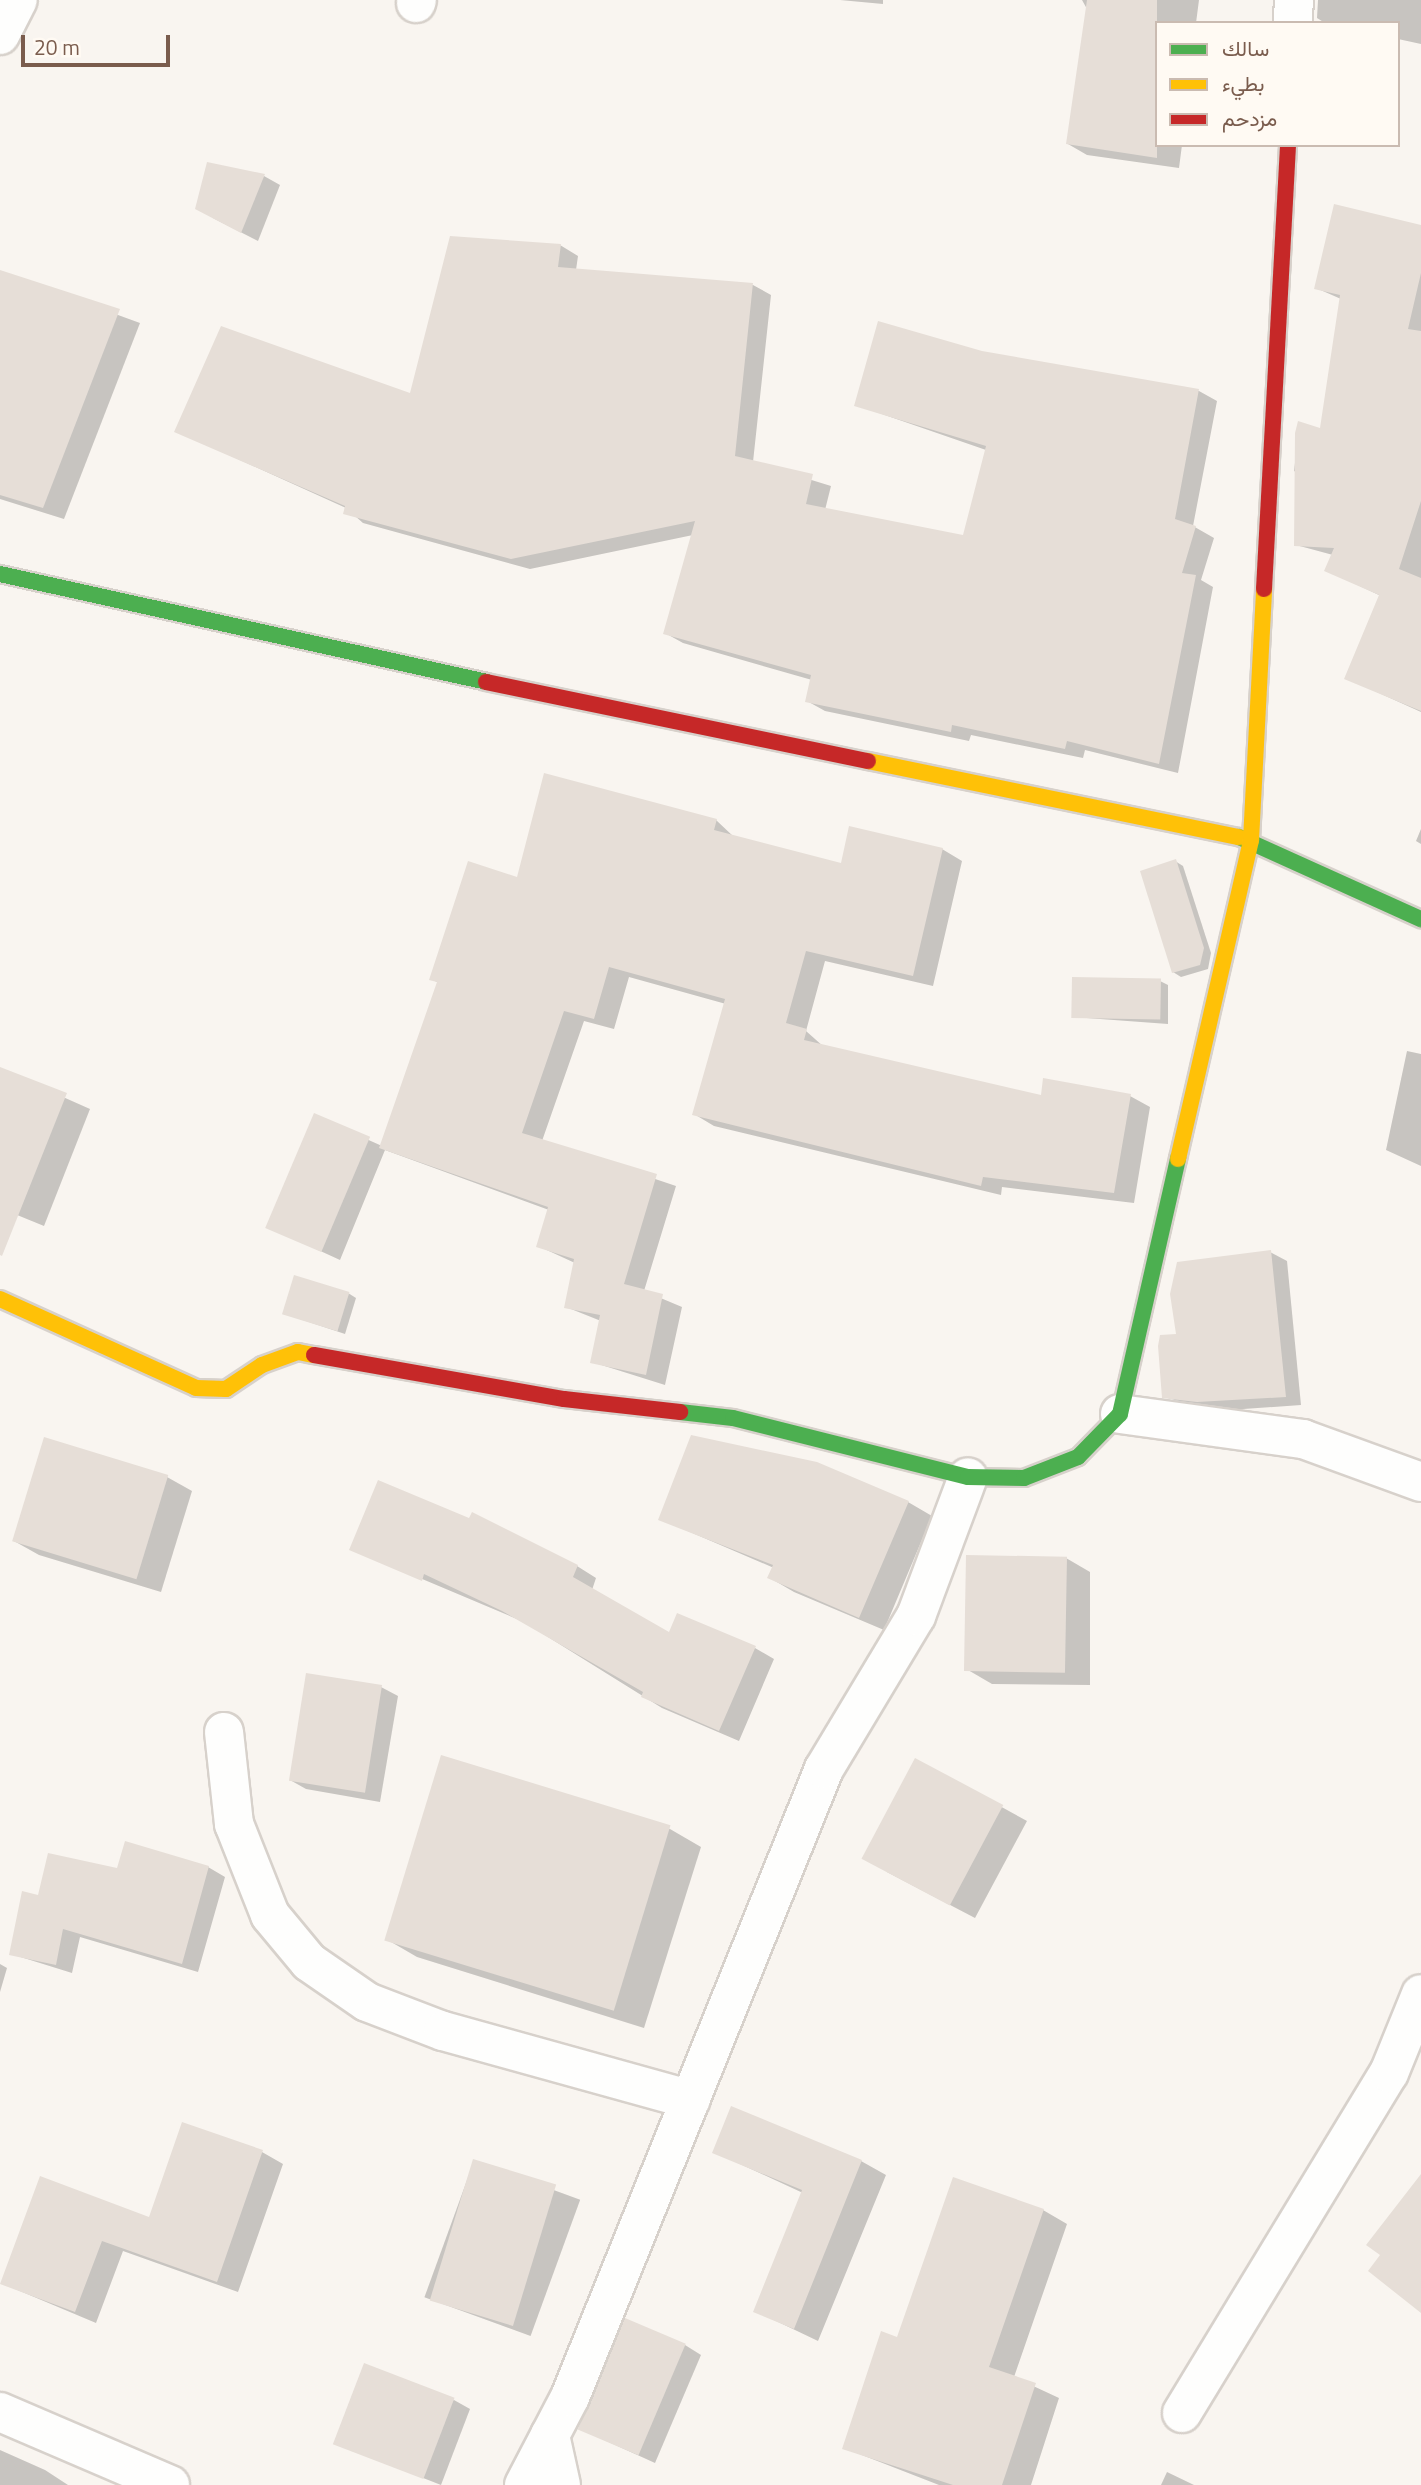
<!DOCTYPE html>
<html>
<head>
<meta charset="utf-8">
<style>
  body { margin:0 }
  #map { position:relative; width:1421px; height:2485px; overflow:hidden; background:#f9f5f0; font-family:"Titillium Web",Vazirmatn,sans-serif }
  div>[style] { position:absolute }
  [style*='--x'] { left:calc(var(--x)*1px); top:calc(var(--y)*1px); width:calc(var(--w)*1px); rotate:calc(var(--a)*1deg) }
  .shadow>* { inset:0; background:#0003; transform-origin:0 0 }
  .building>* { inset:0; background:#e6ded7; transform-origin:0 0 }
  .roads { filter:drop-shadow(2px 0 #d7d1cb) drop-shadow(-2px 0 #d7d1cb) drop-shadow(0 2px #d7d1cb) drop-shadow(0 -2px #d7d1cb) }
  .street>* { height:38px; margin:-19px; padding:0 19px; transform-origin:19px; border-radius:19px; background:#fefefd }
  .fast>* { height:16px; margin:-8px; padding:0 8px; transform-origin:8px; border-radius:8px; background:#4caf50 }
  .slow>* { height:16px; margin:-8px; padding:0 8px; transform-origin:8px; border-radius:8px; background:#ffc107 }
  .jam>* { height:16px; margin:-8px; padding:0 8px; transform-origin:8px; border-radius:8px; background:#c62828 }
  span { translate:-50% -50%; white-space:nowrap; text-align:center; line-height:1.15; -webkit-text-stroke:7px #fffaf3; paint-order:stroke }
  .legend { position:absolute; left:1155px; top:21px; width:245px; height:126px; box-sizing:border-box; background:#fffaf3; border:2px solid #cabbb1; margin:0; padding:9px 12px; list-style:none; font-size:21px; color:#7a5c4d }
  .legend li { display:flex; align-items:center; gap:14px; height:35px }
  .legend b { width:35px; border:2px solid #cabbb1 }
  .scale { position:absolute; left:21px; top:35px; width:149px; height:32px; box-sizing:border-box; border:4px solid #7a5c4d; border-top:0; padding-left:9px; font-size:21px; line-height:24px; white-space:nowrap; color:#7a5c4d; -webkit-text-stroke:5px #fffaf3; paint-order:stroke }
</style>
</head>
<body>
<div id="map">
  <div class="shadow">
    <i style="clip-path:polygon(840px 0,883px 0,883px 4px)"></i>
    <i style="clip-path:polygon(1082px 0,1199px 0,1196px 23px,1157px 23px,1157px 145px,1182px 145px,1179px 168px,1087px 155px,1068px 144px,1087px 9px)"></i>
    <i style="clip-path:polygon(1318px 0,1421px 0,1421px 44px,1398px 39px,1398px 23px,1325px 23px,1317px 18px)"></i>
    <i style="clip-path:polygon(264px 176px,280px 185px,258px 241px,213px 218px)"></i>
    <i style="clip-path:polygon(1421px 226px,1421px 712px,1346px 678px,1381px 596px,1326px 570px,1333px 555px,1296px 545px,1300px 474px,1294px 471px,1300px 423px,1322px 430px,1341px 299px,1316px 288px)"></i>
    <i style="clip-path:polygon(560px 245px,578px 256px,576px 270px,753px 285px,771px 295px,753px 462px,831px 486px,825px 510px,964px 537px,986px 450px,856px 405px,982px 353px,1199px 391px,1217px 401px,1193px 526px,1214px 538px,1201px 580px,1213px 587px,1178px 773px,1085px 750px,1083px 758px,971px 735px,969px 741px,825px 711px,807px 701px,812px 680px,683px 643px,665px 633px,693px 535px,530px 569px,363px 523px,346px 508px,176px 431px,411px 395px)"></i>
    <i style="clip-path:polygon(0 272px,140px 323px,64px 519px,0 499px)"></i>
    <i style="clip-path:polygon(716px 820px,734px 837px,842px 865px,942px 849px,962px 861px,933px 986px,825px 961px,806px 1031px,824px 1047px,1042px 1097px,1130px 1096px,1150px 1107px,1134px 1203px,1002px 1187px,1001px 1195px,714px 1126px,694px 1114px,726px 1004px,629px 977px,614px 1029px,584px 1021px,542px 1141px,676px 1186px,644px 1291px,682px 1307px,665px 1385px,592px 1362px,601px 1321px,566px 1307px,575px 1263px,538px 1246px,549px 1210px,385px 1150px,340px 1260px,268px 1227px,315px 1116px,382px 1146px,439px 983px,431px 979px,518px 879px)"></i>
    <i style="clip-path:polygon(1421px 829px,1421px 844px,1416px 841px)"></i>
    <i style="clip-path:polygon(1175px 861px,1183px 866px,1211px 953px,1208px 969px,1181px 977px,1173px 972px)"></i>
    <i style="clip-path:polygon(1160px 981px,1168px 985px,1168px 1024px,1073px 1017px)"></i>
    <i style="clip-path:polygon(1407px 1051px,1421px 1054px,1421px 1166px,1386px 1150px)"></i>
    <i style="clip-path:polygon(0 1069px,90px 1109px,44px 1226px,0 1208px)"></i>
    <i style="clip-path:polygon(1270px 1252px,1287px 1261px,1301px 1405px,1215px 1411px,1164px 1397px,1178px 1336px)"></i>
    <i style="clip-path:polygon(348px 1293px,356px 1298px,345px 1334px,285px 1314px)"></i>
    <i style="clip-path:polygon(167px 1477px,192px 1491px,161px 1592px,39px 1555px,14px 1541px)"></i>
    <i style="clip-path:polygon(908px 1502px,932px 1516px,884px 1630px,794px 1592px,770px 1578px,774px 1568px,660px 1519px)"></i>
    <i style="clip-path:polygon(351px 1549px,577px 1566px,596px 1578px,592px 1590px,670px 1635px,755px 1648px,774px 1659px,739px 1741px,662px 1708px,524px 1622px)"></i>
    <i style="clip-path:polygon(1066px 1558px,1090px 1572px,1090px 1685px,992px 1684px,968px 1670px)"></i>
    <i style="clip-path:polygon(381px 1687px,398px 1696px,380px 1802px,306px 1789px,290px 1780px)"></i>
    <i style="clip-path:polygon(442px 1758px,670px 1829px,701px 1847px,644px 2028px,417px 1957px,386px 1939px)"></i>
    <i style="clip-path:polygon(916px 1760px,1027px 1821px,975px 1918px,887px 1872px)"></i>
    <i style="clip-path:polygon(208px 1867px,225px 1877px,198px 1972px,80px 1937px,72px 1973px,11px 1954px,39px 1897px,118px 1870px)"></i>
    <i style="clip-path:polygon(0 1964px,7px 1968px,0 1992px)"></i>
    <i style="clip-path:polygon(262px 2152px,283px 2164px,238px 2292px,123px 2251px,96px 2323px,1px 2283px,150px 2219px)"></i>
    <i style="clip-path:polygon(714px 2152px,861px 2161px,886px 2175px,818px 2341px,755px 2311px,803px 2193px)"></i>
    <i style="left:474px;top:2161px;width:113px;height:145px;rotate:20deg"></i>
    <i style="clip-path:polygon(1043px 2210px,1067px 2224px,1014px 2377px,1059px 2398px,1031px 2485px,939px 2485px,844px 2448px,898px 2339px)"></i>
    <i style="clip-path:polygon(685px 2345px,701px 2355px,655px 2463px,580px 2429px)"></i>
    <i style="clip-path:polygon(454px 2400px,470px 2409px,441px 2485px,334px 2443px)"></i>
    <i style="clip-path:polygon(0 2450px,45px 2470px,68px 2485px,0 2485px)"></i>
    <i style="clip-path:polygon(1167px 2472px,1194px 2485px,1161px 2485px)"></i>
  </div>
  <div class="building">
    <i style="clip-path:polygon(1087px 0,1157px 0,1157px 158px,1066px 144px)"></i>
    <i style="clip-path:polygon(207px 162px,265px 174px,241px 233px,195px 209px)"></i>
    <i style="clip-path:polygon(1334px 204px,1421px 225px,1421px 273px,1408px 329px,1421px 331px,1421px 501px,1399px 569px,1421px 578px,1421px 711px,1344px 679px,1379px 595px,1324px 571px,1334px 548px,1294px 546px,1295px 433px,1298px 421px,1320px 428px,1340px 295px,1314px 289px)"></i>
    <i style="clip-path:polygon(450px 236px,561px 244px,558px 267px,753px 283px,735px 456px,813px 474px,806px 504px,963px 535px,986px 446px,854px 406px,878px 321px,982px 351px,1199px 389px,1175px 519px,1196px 526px,1182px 573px,1196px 575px,1159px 764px,1067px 741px,1065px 749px,952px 725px,951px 732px,805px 702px,811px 675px,663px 634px,695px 521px,511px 559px,343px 514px,345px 506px,174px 432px,221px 326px,410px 393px)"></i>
    <i style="clip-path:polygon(0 270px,120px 309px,43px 508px,0 495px)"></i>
    <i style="clip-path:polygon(544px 773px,717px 819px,714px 830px,841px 863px,849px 826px,943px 848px,913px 976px,806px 951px,786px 1023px,807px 1029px,804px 1040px,1041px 1095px,1043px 1078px,1131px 1094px,1114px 1193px,983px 1177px,981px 1186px,692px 1115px,725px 999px,609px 967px,594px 1019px,564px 1011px,522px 1133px,657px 1174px,624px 1284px,663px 1294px,646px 1375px,590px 1363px,600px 1315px,564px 1308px,574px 1259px,536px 1247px,548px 1207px,379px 1148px,437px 982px,429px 980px,468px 861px,517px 877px)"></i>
    <i style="clip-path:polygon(1176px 859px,1204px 948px,1200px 965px,1172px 973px,1140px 871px)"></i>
    <i style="left:1072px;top:977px;width:89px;height:41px;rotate:1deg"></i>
    <i style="clip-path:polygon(0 1067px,67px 1093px,2px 1256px,0 1255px)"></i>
    <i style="left:314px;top:1113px;width:61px;height:125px;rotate:23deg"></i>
    <i style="clip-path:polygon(1271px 1250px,1286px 1397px,1197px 1402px,1162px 1398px,1158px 1346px,1160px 1335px,1176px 1334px,1170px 1294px,1177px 1262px)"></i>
    <i style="left:294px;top:1275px;width:58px;height:41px;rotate:17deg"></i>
    <i style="clip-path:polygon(691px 1435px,817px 1462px,909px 1501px,859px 1618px,767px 1578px,773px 1565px,658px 1520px)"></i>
    <i style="left:44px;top:1437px;width:130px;height:109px;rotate:17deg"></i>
    <i style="clip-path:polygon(378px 1480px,469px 1518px,472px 1512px,578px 1565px,573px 1577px,669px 1632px,677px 1613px,756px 1646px,719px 1731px,641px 1697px,643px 1692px,502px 1611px,424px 1574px,422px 1581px,349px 1550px)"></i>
    <i style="left:966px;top:1555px;width:101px;height:116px;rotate:1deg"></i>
    <i style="left:306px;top:1673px;width:77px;height:109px;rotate:9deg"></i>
    <i style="left:441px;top:1755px;width:240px;height:194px;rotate:17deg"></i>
    <i style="left:915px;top:1758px;width:100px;height:114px;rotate:28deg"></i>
    <i style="clip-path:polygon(125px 1841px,209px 1866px,182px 1964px,63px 1929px,56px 1965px,9px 1955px,22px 1891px,38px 1895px,48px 1853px,117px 1868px)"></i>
    <i style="clip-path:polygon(731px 2106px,862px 2160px,794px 2329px,753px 2312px,802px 2190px,712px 2153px)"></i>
    <i style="clip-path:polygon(182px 2122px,263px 2150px,217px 2282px,102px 2241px,75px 2312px,0 2284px,40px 2176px,149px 2217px)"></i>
    <i style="left:473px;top:2159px;width:87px;height:148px;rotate:17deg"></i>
    <i style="clip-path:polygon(1421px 2174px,1421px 2313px,1368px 2271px,1380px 2255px,1366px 2245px)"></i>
    <i style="clip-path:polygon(953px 2177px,1044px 2209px,989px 2367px,1036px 2383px,1002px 2485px,953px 2485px,842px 2449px,881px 2331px,897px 2337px)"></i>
    <i style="left:625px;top:2318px;width:66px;height:121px;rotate:23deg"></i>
    <i style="left:364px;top:2363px;width:97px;height:87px;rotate:21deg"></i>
  </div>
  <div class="roads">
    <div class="street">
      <i style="--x:416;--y:3;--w:3;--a:-72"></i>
      <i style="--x:1293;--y:23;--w:23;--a:-88"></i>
      <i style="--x:0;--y:35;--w:39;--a:-63"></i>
      <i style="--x:1120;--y:1414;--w:185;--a:7.8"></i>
      <i style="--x:1303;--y:1439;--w:126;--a:20"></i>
      <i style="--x:224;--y:1732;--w:93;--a:83.8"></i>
      <i style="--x:234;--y:1824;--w:98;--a:68.4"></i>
      <i style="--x:270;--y:1915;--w:61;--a:50.3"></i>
      <i style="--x:309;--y:1962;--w:70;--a:34.6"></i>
      <i style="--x:367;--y:2002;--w:81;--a:20.9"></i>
      <i style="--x:443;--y:2031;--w:257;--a:15.5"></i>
      <i style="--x:0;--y:2412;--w:185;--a:23.2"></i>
      <i style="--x:1182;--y:2413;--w:398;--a:-58.7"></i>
      <i style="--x:1389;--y:2073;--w:85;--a:-67.9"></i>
      <i style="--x:550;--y:2435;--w:51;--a:77.6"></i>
      <i style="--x:524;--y:2485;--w:99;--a:-62.4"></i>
      <i style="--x:570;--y:2397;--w:677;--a:-67.98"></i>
      <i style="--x:824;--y:1769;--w:179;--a:-59"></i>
      <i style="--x:916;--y:1616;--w:148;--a:-69.5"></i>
    </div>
    <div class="fast">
      <i style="--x:0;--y:574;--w:498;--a:12.5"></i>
      <i style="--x:1239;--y:837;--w:200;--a:24.3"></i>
      <i style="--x:680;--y:1412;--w:53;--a:6.5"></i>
      <i style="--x:733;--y:1418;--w:242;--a:14.1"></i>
      <i style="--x:968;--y:1477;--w:56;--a:1"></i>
      <i style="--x:1024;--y:1478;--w:58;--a:-21.3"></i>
      <i style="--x:1078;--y:1457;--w:60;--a:-45.7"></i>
      <i style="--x:1120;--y:1414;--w:262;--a:-77.2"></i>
    </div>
    <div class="slow">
      <i style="--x:868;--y:761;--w:379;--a:11.6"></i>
      <i style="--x:1178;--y:1159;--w:327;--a:-77.1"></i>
      <i style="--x:1251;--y:840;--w:251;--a:-87"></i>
      <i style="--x:0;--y:1299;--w:215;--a:24.4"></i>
      <i style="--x:196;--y:1388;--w:30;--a:2"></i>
      <i style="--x:226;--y:1389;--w:43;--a:-33.7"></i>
      <i style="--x:262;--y:1365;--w:38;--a:-20"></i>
      <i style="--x:298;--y:1352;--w:16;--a:11"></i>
    </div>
    <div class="jam">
      <i style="--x:1264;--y:589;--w:445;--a:-86.9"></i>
      <i style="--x:486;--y:682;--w:390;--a:11.7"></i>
      <i style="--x:314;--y:1355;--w:254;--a:10"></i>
      <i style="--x:564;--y:1399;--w:117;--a:6.4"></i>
    </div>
  </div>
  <ul class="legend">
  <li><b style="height:9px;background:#4caf50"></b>سالك</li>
  <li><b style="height:9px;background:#ffc107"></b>بطيء</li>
  <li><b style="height:9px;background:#c62828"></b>مزدحم</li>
  </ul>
  <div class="scale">20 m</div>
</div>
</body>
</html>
